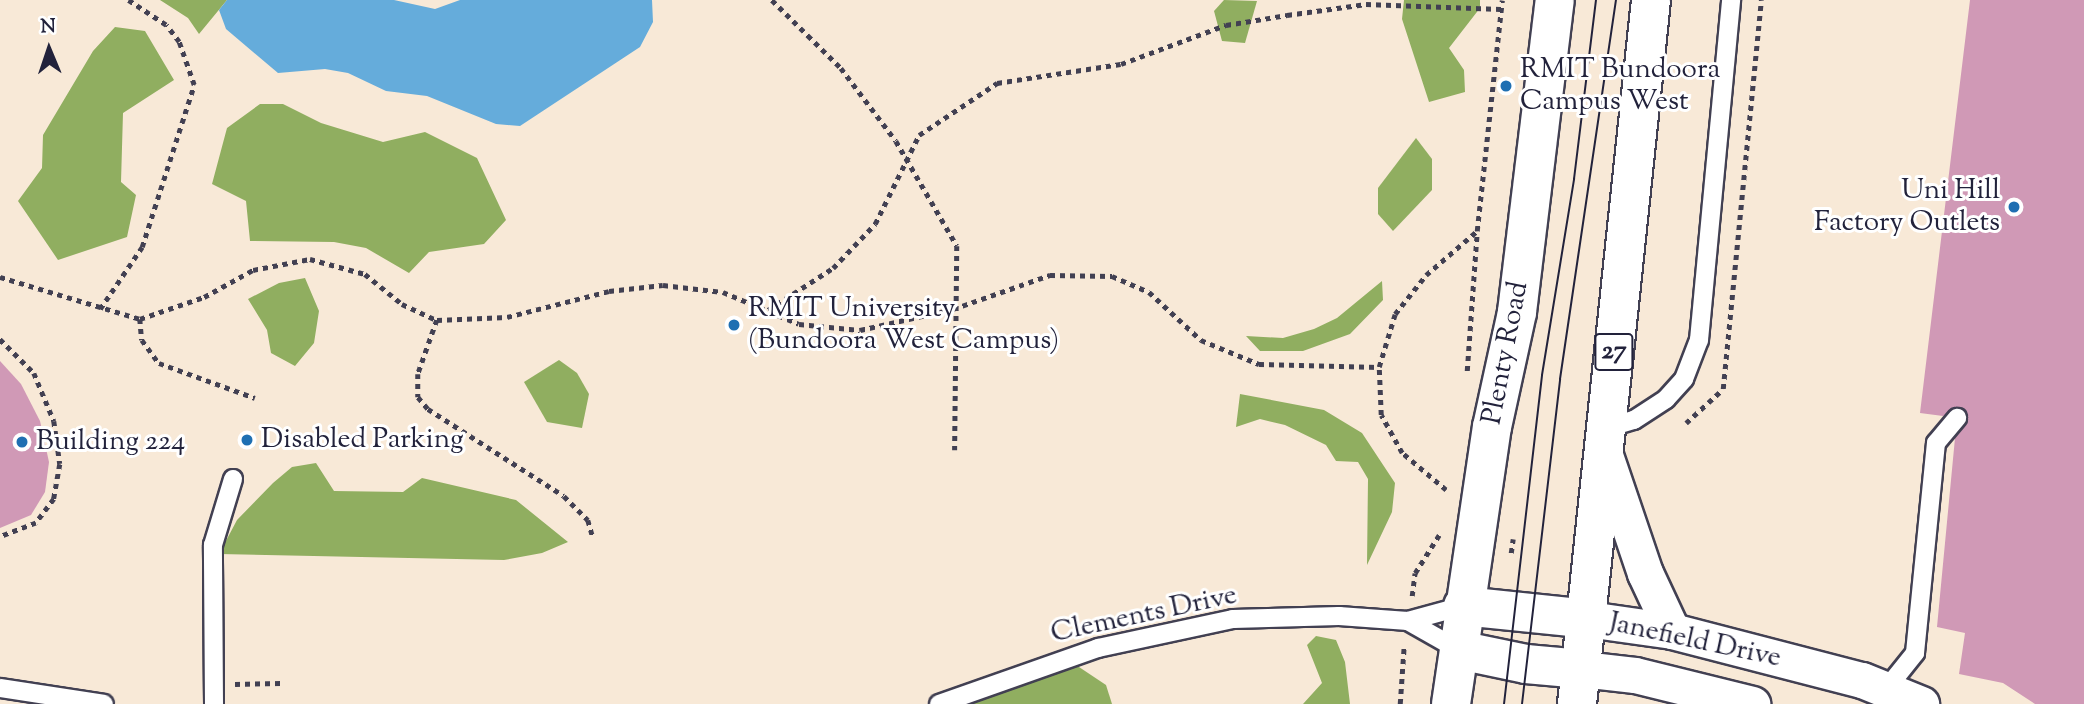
<!DOCTYPE html>
<html>
<head>
<meta charset="utf-8">
<style>
  body { margin:0 }
  #map { position:relative; width:2084px; height:704px; overflow:hidden; background:#f8e9d7; font-family:"Sorts Mill Goudy",serif }
  div>[style] { position:absolute }
  [style*='--x'] { left:calc(var(--x)*1px); top:calc(var(--y)*1px); width:calc(var(--w)*1px); rotate:calc(var(--a)*1deg) }
  .forest>* { inset:0; background:#90ae60 }
  .water>* { inset:0; background:#65acdb }
  .building>* { inset:0; background:#d099b6 }
  .path>* { height:4.5px; margin-top:-2.25px; transform-origin:0; background:repeating-linear-gradient(90deg,#424052 0 5px,transparent 0 10px) }
  .roads { filter:drop-shadow(2px 0 #424052) drop-shadow(-2px 0 #424052) drop-shadow(0 2px #424052) drop-shadow(0 -2px #424052) }
  .service>* { height:18px; margin:-9px; padding:0 9px; transform-origin:9px; border-radius:9px; background:#fff }
  .minor>* { height:35px; margin:-17.5px; padding:0 17.5px; transform-origin:17.5px; border-radius:17.5px; background:#fff }
  .trunk>* { height:38px; margin:-19px; padding:0 19px; transform-origin:19px; border-radius:19px; background:#fff }
  .tram>* { height:2px; margin:-1px; padding:0 1px; transform-origin:1px; border-radius:1px; background:#22223b }
  .dots>* { width:19px; height:19px; translate:-50% -50%; box-sizing:border-box; border:4px solid #fff; border-radius:50% }
  span { translate:-50% -50%; white-space:nowrap; text-align:center; line-height:1.15; -webkit-text-stroke:6px #fff; paint-order:stroke }
  .shield-label span { padding:2px 5px; background:#fff; border:2px solid; border-radius:5px; -webkit-text-stroke-width:0 }
  .shield-label { font-size:26px; color:#22223b; font-weight:700 }
  .poi-label { font-size:28px; color:#22223b }
  .left { translate:0 -50%; text-align:left }
  .right { translate:-100% -50%; text-align:right }
  .street-label { font-size:28px; color:#22223b }
  .north { position:absolute; left:14px; top:14px; width:70px; height:70px; -webkit-text-stroke:5px #fff; paint-order:stroke; rotate:358deg; font-size:19px; font-weight:700; line-height:28px; text-align:center; color:#22223b }
  .north::after { content:''; display:block; margin:auto; width:24px; height:32px; background:#22223b; clip-path:polygon(50% 0,100% 100%,50% 72%,0 100%) }
</style>
</head>
<body>
<div id="map">
  <div class="forest">
    <i style="clip-path:polygon(160px 0,227px 0,199px 34px,188px 18px)"></i>
    <i style="clip-path:polygon(1224px 0,1257px 1px,1245px 43px,1222px 41px,1214px 11px)"></i>
    <i style="clip-path:polygon(1404px 0,1480px 0,1480px 8px,1449px 48px,1464px 70px,1465px 92px,1429px 102px,1402px 19px)"></i>
    <i style="clip-path:polygon(115px 27px,145px 31px,174px 80px,123px 113px,121px 182px,136px 195px,127px 237px,58px 260px,18px 201px,42px 168px,43px 135px,93px 51px)"></i>
    <i style="clip-path:polygon(260px 104px,283px 104px,321px 123px,383px 142px,425px 132px,477px 158px,506px 220px,484px 244px,429px 252px,409px 273px,366px 248px,334px 242px,250px 241px,246px 201px,212px 184px,227px 128px)"></i>
    <i style="clip-path:polygon(1416px 138px,1432px 159px,1432px 190px,1393px 231px,1378px 214px,1378px 188px)"></i>
    <i style="clip-path:polygon(305px 278px,319px 311px,314px 343px,295px 366px,271px 353px,267px 330px,248px 299px,279px 283px)"></i>
    <i style="clip-path:polygon(1382px 281px,1383px 300px,1350px 334px,1303px 351px,1260px 351px,1246px 336px,1283px 338px,1314px 329px,1337px 318px)"></i>
    <i style="clip-path:polygon(559px 360px,577px 373px,589px 394px,582px 428px,547px 422px,524px 382px)"></i>
    <i style="clip-path:polygon(1240px 394px,1324px 410px,1362px 433px,1395px 483px,1392px 512px,1367px 565px,1368px 479px,1358px 462px,1336px 461px,1326px 445px,1285px 425px,1260px 419px,1236px 427px)"></i>
    <i style="clip-path:polygon(316px 463px,334px 491px,403px 492px,422px 478px,516px 500px,568px 542px,542px 553px,504px 560px,219px 554px,237px 520px,273px 483px,292px 467px)"></i>
    <i style="clip-path:polygon(1316px 636px,1336px 640px,1345px 662px,1350px 704px,1303px 704px,1322px 683px,1307px 645px)"></i>
    <i style="clip-path:polygon(1076px 665px,1106px 685px,1112px 704px,967px 704px)"></i>
  </div>
  <div class="water">
    <i style="clip-path:polygon(227px 0,394px 0,435px 9px,460px 0,652px 0,653px 22px,640px 47px,520px 126px,496px 124px,427px 96px,386px 91px,348px 73px,325px 69px,278px 73px,226px 29px,219px 10px)"></i>
  </div>
  <div class="building">
    <i style="clip-path:polygon(1970px 0,2084px 0,2084px 704px,2035px 704px,2003px 683px,1959px 674px,1965px 633px,1937px 627px,1955px 438px,1968px 419px,1958px 407px,1943px 416px,1920px 413px)"></i>
    <i style="clip-path:polygon(0 361px,21px 384px,40px 421px,49px 462px,45px 492px,31px 515px,0 528px)"></i>
  </div>
  <div class="path">
    <i style="--x:772;--y:0;--w:97;--a:44.6"></i>
    <i style="--x:841;--y:68;--w:91;--a:53"></i>
    <i style="--x:896;--y:141;--w:121;--a:59.8"></i>
    <i style="--x:957;--y:246;--w:204;--a:90.6"></i>
    <i style="--x:0;--y:277;--w:146;--a:16.7"></i>
    <i style="--x:140;--y:319;--w:68;--a:-19"></i>
    <i style="--x:204;--y:297;--w:56;--a:-28.9"></i>
    <i style="--x:253;--y:270;--w:58;--a:-10.9"></i>
    <i style="--x:310;--y:259;--w:57;--a:15.3"></i>
    <i style="--x:365;--y:274;--w:48;--a:39"></i>
    <i style="--x:402;--y:304;--w:38;--a:25"></i>
    <i style="--x:437;--y:320;--w:70;--a:-2.5"></i>
    <i style="--x:507;--y:317;--w:105;--a:-14.3"></i>
    <i style="--x:609;--y:291;--w:54;--a:-6.3"></i>
    <i style="--x:663;--y:285;--w:60;--a:6.7"></i>
    <i style="--x:723;--y:292;--w:82;--a:22.8"></i>
    <i style="--x:799;--y:324;--w:61;--a:5.6"></i>
    <i style="--x:860;--y:330;--w:95;--a:-12.7"></i>
    <i style="--x:953;--y:309;--w:103;--a:-19.3"></i>
    <i style="--x:1050;--y:275;--w:62;--a:0.9"></i>
    <i style="--x:1112;--y:276;--w:40;--a:23.4"></i>
    <i style="--x:1149;--y:292;--w:71;--a:42.7"></i>
    <i style="--x:1201;--y:340;--w:63;--a:22.5"></i>
    <i style="--x:1259;--y:364;--w:120;--a:1.4"></i>
    <i style="--x:100;--y:309;--w:75;--a:-55.9"></i>
    <i style="--x:142;--y:247;--w:170;--a:-72.2"></i>
    <i style="--x:194;--y:85;--w:46;--a:-109.2"></i>
    <i style="--x:179;--y:42;--w:21;--a:-127"></i>
    <i style="--x:166;--y:25;--w:45;--a:-146.7"></i>
    <i style="--x:768;--y:310;--w:77;--a:-32.9"></i>
    <i style="--x:833;--y:268;--w:61;--a:-46.3"></i>
    <i style="--x:875;--y:224;--w:99;--a:-63.7"></i>
    <i style="--x:919;--y:135;--w:94;--a:-33.7"></i>
    <i style="--x:997;--y:83;--w:125;--a:-8.7"></i>
    <i style="--x:1121;--y:64;--w:112;--a:-20.4"></i>
    <i style="--x:1226;--y:25;--w:62;--a:-9.3"></i>
    <i style="--x:1287;--y:15;--w:80;--a:-7.9"></i>
    <i style="--x:1366;--y:4;--w:135;--a:2.1"></i>
    <i style="--x:140;--y:319;--w:21;--a:85"></i>
    <i style="--x:142;--y:340;--w:29;--a:54"></i>
    <i style="--x:159;--y:363;--w:102;--a:20"></i>
    <i style="--x:437;--y:320;--w:57;--a:109.4"></i>
    <i style="--x:418;--y:374;--w:23;--a:90"></i>
    <i style="--x:418;--y:397;--w:16;--a:50"></i>
    <i style="--x:428;--y:409;--w:161;--a:32.6"></i>
    <i style="--x:564;--y:496;--w:34;--a:45"></i>
    <i style="--x:588;--y:520;--w:19;--a:74"></i>
    <i style="--x:0;--y:339;--w:48;--a:45"></i>
    <i style="--x:34;--y:373;--w:52;--a:67.4"></i>
    <i style="--x:54;--y:421;--w:43;--a:82.1"></i>
    <i style="--x:60;--y:464;--w:36;--a:100"></i>
    <i style="--x:54;--y:499;--w:30;--a:127"></i>
    <i style="--x:36;--y:523;--w:39;--a:159"></i>
    <i style="--x:1467;--y:371;--w:140;--a:-85.9"></i>
    <i style="--x:1477;--y:231;--w:232;--a:-83.8"></i>
    <i style="--x:1686;--y:423;--w:50;--a:-42.6"></i>
    <i style="--x:1723;--y:389;--w:391;--a:-84.4"></i>
    <i style="--x:1446;--y:490;--w:57;--a:-139.9"></i>
    <i style="--x:1402;--y:453;--w:43;--a:-118.9"></i>
    <i style="--x:1381;--y:415;--w:48;--a:-92.4"></i>
    <i style="--x:1379;--y:367;--w:55;--a:-73.2"></i>
    <i style="--x:1395;--y:314;--w:50;--a:-51.5"></i>
    <i style="--x:1426;--y:275;--w:67;--a:-40.8"></i>
    <i style="--x:1511;--y:553;--w:14;--a:-82"></i>
    <i style="--x:1412;--y:596;--w:23;--a:-83"></i>
    <i style="--x:1415;--y:573;--w:45;--a:-57.7"></i>
    <i style="--x:235;--y:684;--w:46;--a:-1.2"></i>
    <i style="--x:1400;--y:704;--w:58;--a:-86.1"></i>
  </div>
  <div class="roads">
    <div class="service">
      <i style="--x:1607;--y:428;--w:28;--a:-17"></i>
      <i style="--x:1634;--y:420;--w:38;--a:-33"></i>
      <i style="--x:1666;--y:399;--w:27;--a:-48"></i>
      <i style="--x:1684;--y:379;--w:42;--a:-69"></i>
      <i style="--x:1699;--y:340;--w:342;--a:-84.6"></i>
      <i style="--x:1408;--y:621;--w:59;--a:29.6"></i>
      <i style="--x:0;--y:688;--w:105;--a:8.7"></i>
      <i style="--x:1887;--y:688;--w:45;--a:-51.3"></i>
      <i style="--x:1915;--y:653;--w:211;--a:-84.3"></i>
      <i style="--x:1936;--y:443;--w:33;--a:-50"></i>
      <i style="--x:214;--y:704;--w:159;--a:-90.4"></i>
      <i style="--x:213;--y:545;--w:69;--a:-73.1"></i>
      <i style="--x:939;--y:704;--w:169;--a:-19.4"></i>
      <i style="--x:1098;--y:648;--w:138;--a:-12.1"></i>
      <i style="--x:1233;--y:619;--w:106;--a:-1.6"></i>
      <i style="--x:1339;--y:616;--w:69;--a:4.1"></i>
      <i style="--x:1408;--y:621;--w:57;--a:-15.3"></i>
    </div>
    <div class="minor">
      <i style="--x:1605;--y:455;--w:125;--a:71.3"></i>
      <i style="--x:1645;--y:573;--w:64;--a:65"></i>
      <i style="--x:1588;--y:619;--w:85;--a:8.1"></i>
      <i style="--x:1672;--y:631;--w:196;--a:14.5"></i>
      <i style="--x:1862;--y:680;--w:64;--a:22.1"></i>
      <i style="--x:1582;--y:669;--w:53;--a:6.5"></i>
      <i style="--x:1635;--y:675;--w:121;--a:13.9"></i>
    </div>
    <div class="trunk">
      <i style="--x:1463;--y:606;--w:126;--a:5.9"></i>
      <i style="--x:1459;--y:650;--w:68;--a:11.8"></i>
      <i style="--x:1526;--y:664;--w:56;--a:5.1"></i>
      <i style="--x:1451;--y:704;--w:280;--a:-81.6"></i>
      <i style="--x:1492;--y:427;--w:118;--a:-77.7"></i>
      <i style="--x:1517;--y:312;--w:314;--a:-83.1"></i>
      <i style="--x:1577;--y:704;--w:708;--a:-84"></i>
    </div>
  </div>
  <div class="tram">
    <i style="--x:1504;--y:704;--w:331;--a:-83.4"></i>
    <i style="--x:1542;--y:375;--w:199;--a:-80.7"></i>
    <i style="--x:1574;--y:179;--w:180;--a:-83"></i>
    <i style="--x:1522;--y:704;--w:327;--a:-83.3"></i>
    <i style="--x:1560;--y:379;--w:383;--a:-81.6"></i>
  </div>
  <div class="dots">
    <i style="left:1506px;top:86px;background:#1f6fb2"></i>
    <i style="left:2014px;top:207px;background:#1f6fb2"></i>
    <i style="left:734px;top:325px;background:#1f6fb2"></i>
    <i style="left:247px;top:440px;background:#1f6fb2"></i>
    <i style="left:22px;top:442px;background:#1f6fb2"></i>
  </div>
  <div class="shield-label">
    <span style="left:1614px;top:352px">27</span>
  </div>
  <div class="poi-label">
    <span class="left" style="left:1520px;top:86px">RMIT Bundoora<br>Campus West</span>
    <span class="right" style="left:2000px;top:207px">Uni Hill<br>Factory Outlets</span>
    <span class="left" style="left:748px;top:325px">RMIT University<br>(Bundoora West Campus)</span>
    <span class="left" style="left:261px;top:440px">Disabled Parking</span>
    <span class="left" style="left:36px;top:442px">Building 224</span>
  </div>
  <div class="street-label">
    <span style="left:1506px;top:353px;rotate:-79deg">Plenty Road</span>
    <span style="left:1144px;top:615px;rotate:-12deg">Clements Drive</span>
    <span style="left:1695px;top:641px;rotate:12deg">Janefield Drive</span>
  </div>
  <div class="north">N</div>
</div>
</body>
</html>
